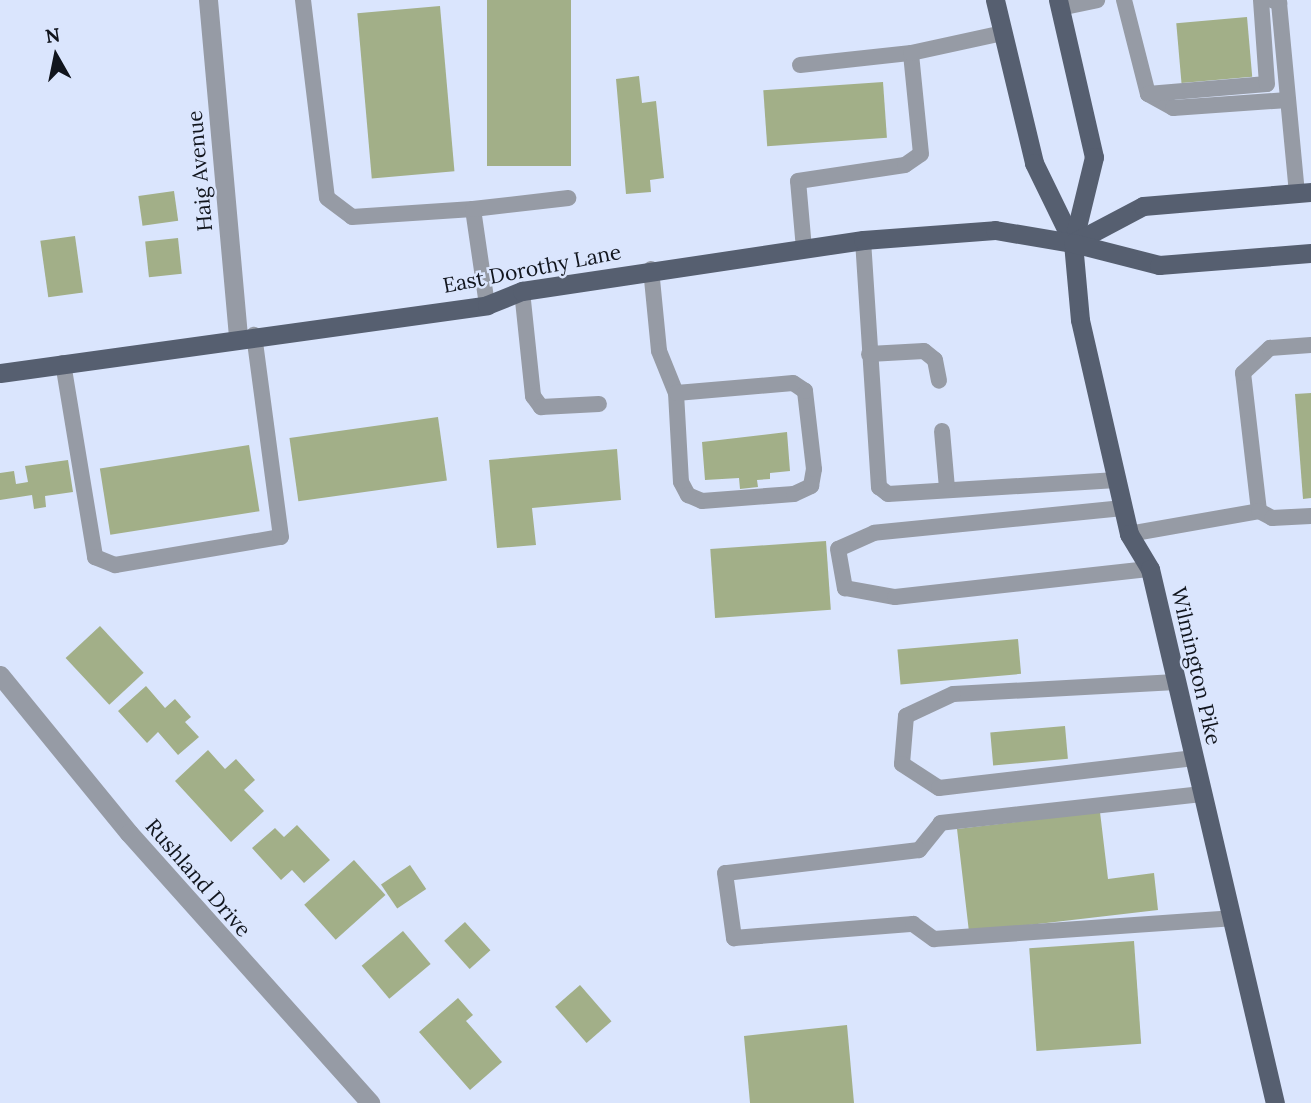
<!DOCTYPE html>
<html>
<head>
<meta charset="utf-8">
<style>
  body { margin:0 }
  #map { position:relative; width:1311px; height:1103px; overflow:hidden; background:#dae5fd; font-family:Lora,serif }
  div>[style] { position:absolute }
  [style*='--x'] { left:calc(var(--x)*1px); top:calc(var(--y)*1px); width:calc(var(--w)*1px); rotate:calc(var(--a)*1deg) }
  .building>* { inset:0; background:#a2af88; transform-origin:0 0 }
  .service>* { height:16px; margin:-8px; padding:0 8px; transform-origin:8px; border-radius:8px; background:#969ba5 }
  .minor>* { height:19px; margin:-9.5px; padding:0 9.5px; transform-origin:9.5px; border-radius:9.5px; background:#969ba5 }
  .primary>* { height:19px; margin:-9.5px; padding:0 9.5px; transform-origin:9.5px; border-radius:9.5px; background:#565f70 }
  span { translate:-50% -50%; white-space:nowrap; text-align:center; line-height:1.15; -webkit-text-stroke:5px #dae5fd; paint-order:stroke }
  .street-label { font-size:21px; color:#11151d }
  .north { position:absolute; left:21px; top:21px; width:70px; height:70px; -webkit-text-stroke:5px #dae5fd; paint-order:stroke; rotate:351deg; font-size:19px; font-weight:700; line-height:28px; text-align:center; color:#11151d }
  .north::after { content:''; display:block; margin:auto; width:24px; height:32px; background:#11151d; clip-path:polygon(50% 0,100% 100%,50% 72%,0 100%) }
</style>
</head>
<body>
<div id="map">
  <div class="building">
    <i style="left:487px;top:0;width:84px;height:166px"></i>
    <i style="left:440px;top:6px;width:166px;height:83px;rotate:85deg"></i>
    <i style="left:1247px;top:17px;width:60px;height:71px;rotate:85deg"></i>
    <i style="clip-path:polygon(639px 76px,642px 103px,656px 101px,664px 178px,650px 180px,651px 192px,626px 194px,616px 79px)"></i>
    <i style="left:883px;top:82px;width:56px;height:120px;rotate:86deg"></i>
    <i style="left:174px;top:191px;width:30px;height:36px;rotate:82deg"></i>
    <i style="left:75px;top:236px;width:57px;height:35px;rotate:82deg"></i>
    <i style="left:178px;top:238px;width:36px;height:33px;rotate:84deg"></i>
    <i style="clip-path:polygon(1311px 393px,1311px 498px,1303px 499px,1295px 394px)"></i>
    <i style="left:438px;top:417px;width:64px;height:150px;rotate:82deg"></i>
    <i style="clip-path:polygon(787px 432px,790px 471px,770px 473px,770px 479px,757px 480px,758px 487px,740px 489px,739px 478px,705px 480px,702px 442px)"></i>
    <i style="left:249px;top:445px;width:67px;height:151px;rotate:81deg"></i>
    <i style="clip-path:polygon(617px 449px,621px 500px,532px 508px,536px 545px,497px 548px,489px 460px)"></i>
    <i style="clip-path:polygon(68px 460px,73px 492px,45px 496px,46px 507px,34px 509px,32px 495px,0 500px,0 473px,14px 471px,16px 484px,28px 482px,25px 466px)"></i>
    <i style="left:826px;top:541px;width:69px;height:116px;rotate:86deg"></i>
    <i style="left:100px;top:626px;width:64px;height:47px;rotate:47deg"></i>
    <i style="left:1018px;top:639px;width:35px;height:121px;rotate:85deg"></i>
    <i style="clip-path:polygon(146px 686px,165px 708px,175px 699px,191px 717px,185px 722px,199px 737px,178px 755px,158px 732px,147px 743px,118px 711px)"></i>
    <i style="left:1065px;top:726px;width:33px;height:75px;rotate:85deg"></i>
    <i style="clip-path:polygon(208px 750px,225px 769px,236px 759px,255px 780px,244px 790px,264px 811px,231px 842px,175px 781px)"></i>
    <i style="clip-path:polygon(1100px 812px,1108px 879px,1154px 873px,1158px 910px,969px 932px,957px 829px)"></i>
    <i style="clip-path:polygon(297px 825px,330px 860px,304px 883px,292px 870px,281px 880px,252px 848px,275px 828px,284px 837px)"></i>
    <i style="left:354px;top:860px;width:47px;height:67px;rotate:48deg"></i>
    <i style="left:410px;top:865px;width:29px;height:35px;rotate:56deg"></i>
    <i style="left:465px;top:922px;width:38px;height:28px;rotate:48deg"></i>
    <i style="left:403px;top:931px;width:43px;height:54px;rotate:50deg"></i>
    <i style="left:1134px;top:941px;width:103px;height:105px;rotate:86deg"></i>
    <i style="left:580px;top:985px;width:48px;height:33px;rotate:49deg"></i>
    <i style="clip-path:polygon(458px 998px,473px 1015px,466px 1021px,502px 1062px,470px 1090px,419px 1032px)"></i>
    <i style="clip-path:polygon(847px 1025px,854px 1103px,750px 1103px,744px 1036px)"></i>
  </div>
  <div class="service">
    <i style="--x:303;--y:0;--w:199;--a:83.1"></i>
    <i style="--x:327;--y:198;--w:31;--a:37"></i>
    <i style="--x:352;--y:217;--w:121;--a:-3.8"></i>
    <i style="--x:473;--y:209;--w:97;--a:81.7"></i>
    <i style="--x:1124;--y:0;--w:97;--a:75.7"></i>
    <i style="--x:1148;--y:94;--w:29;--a:29"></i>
    <i style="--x:1173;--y:108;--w:115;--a:-4"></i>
    <i style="--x:1272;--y:0;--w:8;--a:23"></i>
    <i style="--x:1279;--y:3;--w:192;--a:84.6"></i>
    <i style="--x:1060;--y:8;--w:38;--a:-12"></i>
    <i style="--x:800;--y:65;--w:112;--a:-6.2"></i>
    <i style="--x:1148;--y:94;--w:119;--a:-4.8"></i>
    <i style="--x:1267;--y:84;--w:84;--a:-94.1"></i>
    <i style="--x:473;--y:209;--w:96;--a:-6.6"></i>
    <i style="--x:863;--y:240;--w:248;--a:86.3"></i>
    <i style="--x:879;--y:487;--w:11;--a:38"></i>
    <i style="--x:888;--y:494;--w:229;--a:-3.5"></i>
    <i style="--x:804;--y:249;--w:68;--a:-95"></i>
    <i style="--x:798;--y:181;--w:108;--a:-8.5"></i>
    <i style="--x:905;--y:165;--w:19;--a:-35"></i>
    <i style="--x:921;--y:154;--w:101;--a:-95.7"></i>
    <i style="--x:911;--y:53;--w:94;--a:-12.3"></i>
    <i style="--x:651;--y:269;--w:82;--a:84.4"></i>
    <i style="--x:659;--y:351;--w:45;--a:68"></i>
    <i style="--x:676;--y:393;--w:89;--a:86.8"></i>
    <i style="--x:681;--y:482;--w:15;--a:62"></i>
    <i style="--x:688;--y:495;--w:15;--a:23"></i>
    <i style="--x:702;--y:501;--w:92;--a:-4.4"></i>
    <i style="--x:794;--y:494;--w:19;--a:-25"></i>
    <i style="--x:811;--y:486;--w:17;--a:-80"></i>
    <i style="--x:814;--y:469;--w:79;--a:-96.6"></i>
    <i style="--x:805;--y:391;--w:14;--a:-146"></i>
    <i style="--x:793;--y:383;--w:117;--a:175.1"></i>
    <i style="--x:522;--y:291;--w:106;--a:84"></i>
    <i style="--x:533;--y:396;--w:14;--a:54"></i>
    <i style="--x:541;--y:407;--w:58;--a:-3"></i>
    <i style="--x:869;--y:354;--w:55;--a:-3.1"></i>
    <i style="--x:924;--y:351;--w:14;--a:39"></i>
    <i style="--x:935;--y:360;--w:21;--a:79"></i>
    <i style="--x:63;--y:363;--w:197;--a:80.6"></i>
    <i style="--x:95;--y:557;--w:22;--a:22"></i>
    <i style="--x:115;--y:565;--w:168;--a:-9.6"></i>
    <i style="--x:281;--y:537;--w:204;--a:-97.6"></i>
    <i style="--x:942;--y:431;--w:57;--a:85"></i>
    <i style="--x:1123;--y:508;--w:250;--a:174.3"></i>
    <i style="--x:874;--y:533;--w:39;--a:156"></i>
    <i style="--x:838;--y:549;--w:40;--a:80"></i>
    <i style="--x:845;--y:588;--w:51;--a:10.2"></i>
    <i style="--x:895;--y:597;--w:257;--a:-6.3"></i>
    <i style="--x:1259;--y:511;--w:139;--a:-96.6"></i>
    <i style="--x:1243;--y:373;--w:37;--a:-43"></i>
    <i style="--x:1270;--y:348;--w:41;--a:-4.2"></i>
    <i style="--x:1129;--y:534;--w:132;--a:-10"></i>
    <i style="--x:1259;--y:511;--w:15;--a:28"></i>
    <i style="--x:1272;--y:518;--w:39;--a:-3"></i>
    <i style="--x:1176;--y:682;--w:223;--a:176.9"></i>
    <i style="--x:953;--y:694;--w:52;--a:154.9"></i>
    <i style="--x:906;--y:716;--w:48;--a:94.8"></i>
    <i style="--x:902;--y:764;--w:44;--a:33"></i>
    <i style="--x:939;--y:788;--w:257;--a:-6.7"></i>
    <i style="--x:1202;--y:794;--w:263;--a:173.7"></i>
    <i style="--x:941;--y:823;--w:35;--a:129"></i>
    <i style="--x:919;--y:850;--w:195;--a:173.2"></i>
    <i style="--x:725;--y:873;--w:66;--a:82.1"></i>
    <i style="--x:734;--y:938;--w:180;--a:-4.5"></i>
    <i style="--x:913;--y:924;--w:26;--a:36"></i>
    <i style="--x:934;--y:939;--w:298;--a:-4"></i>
  </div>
  <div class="minor">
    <i style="--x:208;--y:0;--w:338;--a:84.9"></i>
    <i style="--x:0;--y:675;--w:204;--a:50.8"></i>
    <i style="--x:129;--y:833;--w:362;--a:48.2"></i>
  </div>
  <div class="primary">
    <i style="--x:995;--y:0;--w:168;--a:76.5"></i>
    <i style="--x:1034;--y:163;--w:89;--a:64"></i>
    <i style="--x:1058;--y:0;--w:161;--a:77.1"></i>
    <i style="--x:1094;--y:157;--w:89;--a:103.7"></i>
    <i style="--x:1073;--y:243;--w:77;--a:84.8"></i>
    <i style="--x:1080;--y:320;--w:220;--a:77.1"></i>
    <i style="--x:1129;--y:534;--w:41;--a:59"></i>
    <i style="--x:1150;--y:569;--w:548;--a:76.83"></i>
    <i style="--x:1073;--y:243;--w:79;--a:-27.9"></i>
    <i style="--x:1143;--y:206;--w:169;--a:-4.8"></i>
    <i style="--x:0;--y:373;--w:492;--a:-7.9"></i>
    <i style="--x:487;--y:305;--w:38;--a:-22"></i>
    <i style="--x:522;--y:291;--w:345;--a:-8.5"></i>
    <i style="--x:863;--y:240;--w:132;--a:-4.3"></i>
    <i style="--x:995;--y:230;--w:79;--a:9.5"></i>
    <i style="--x:1073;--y:243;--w:89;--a:14.3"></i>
    <i style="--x:1159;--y:265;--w:152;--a:-4.5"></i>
  </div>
  <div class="street-label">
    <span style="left:200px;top:171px;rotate:-95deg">Haig Avenue</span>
    <span style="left:532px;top:269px;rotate:-11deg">East Dorothy Lane</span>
    <span style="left:1196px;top:666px;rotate:77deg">Wilmington Pike</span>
    <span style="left:198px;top:878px;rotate:49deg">Rushland Drive</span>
  </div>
  <div class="north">N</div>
</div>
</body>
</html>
